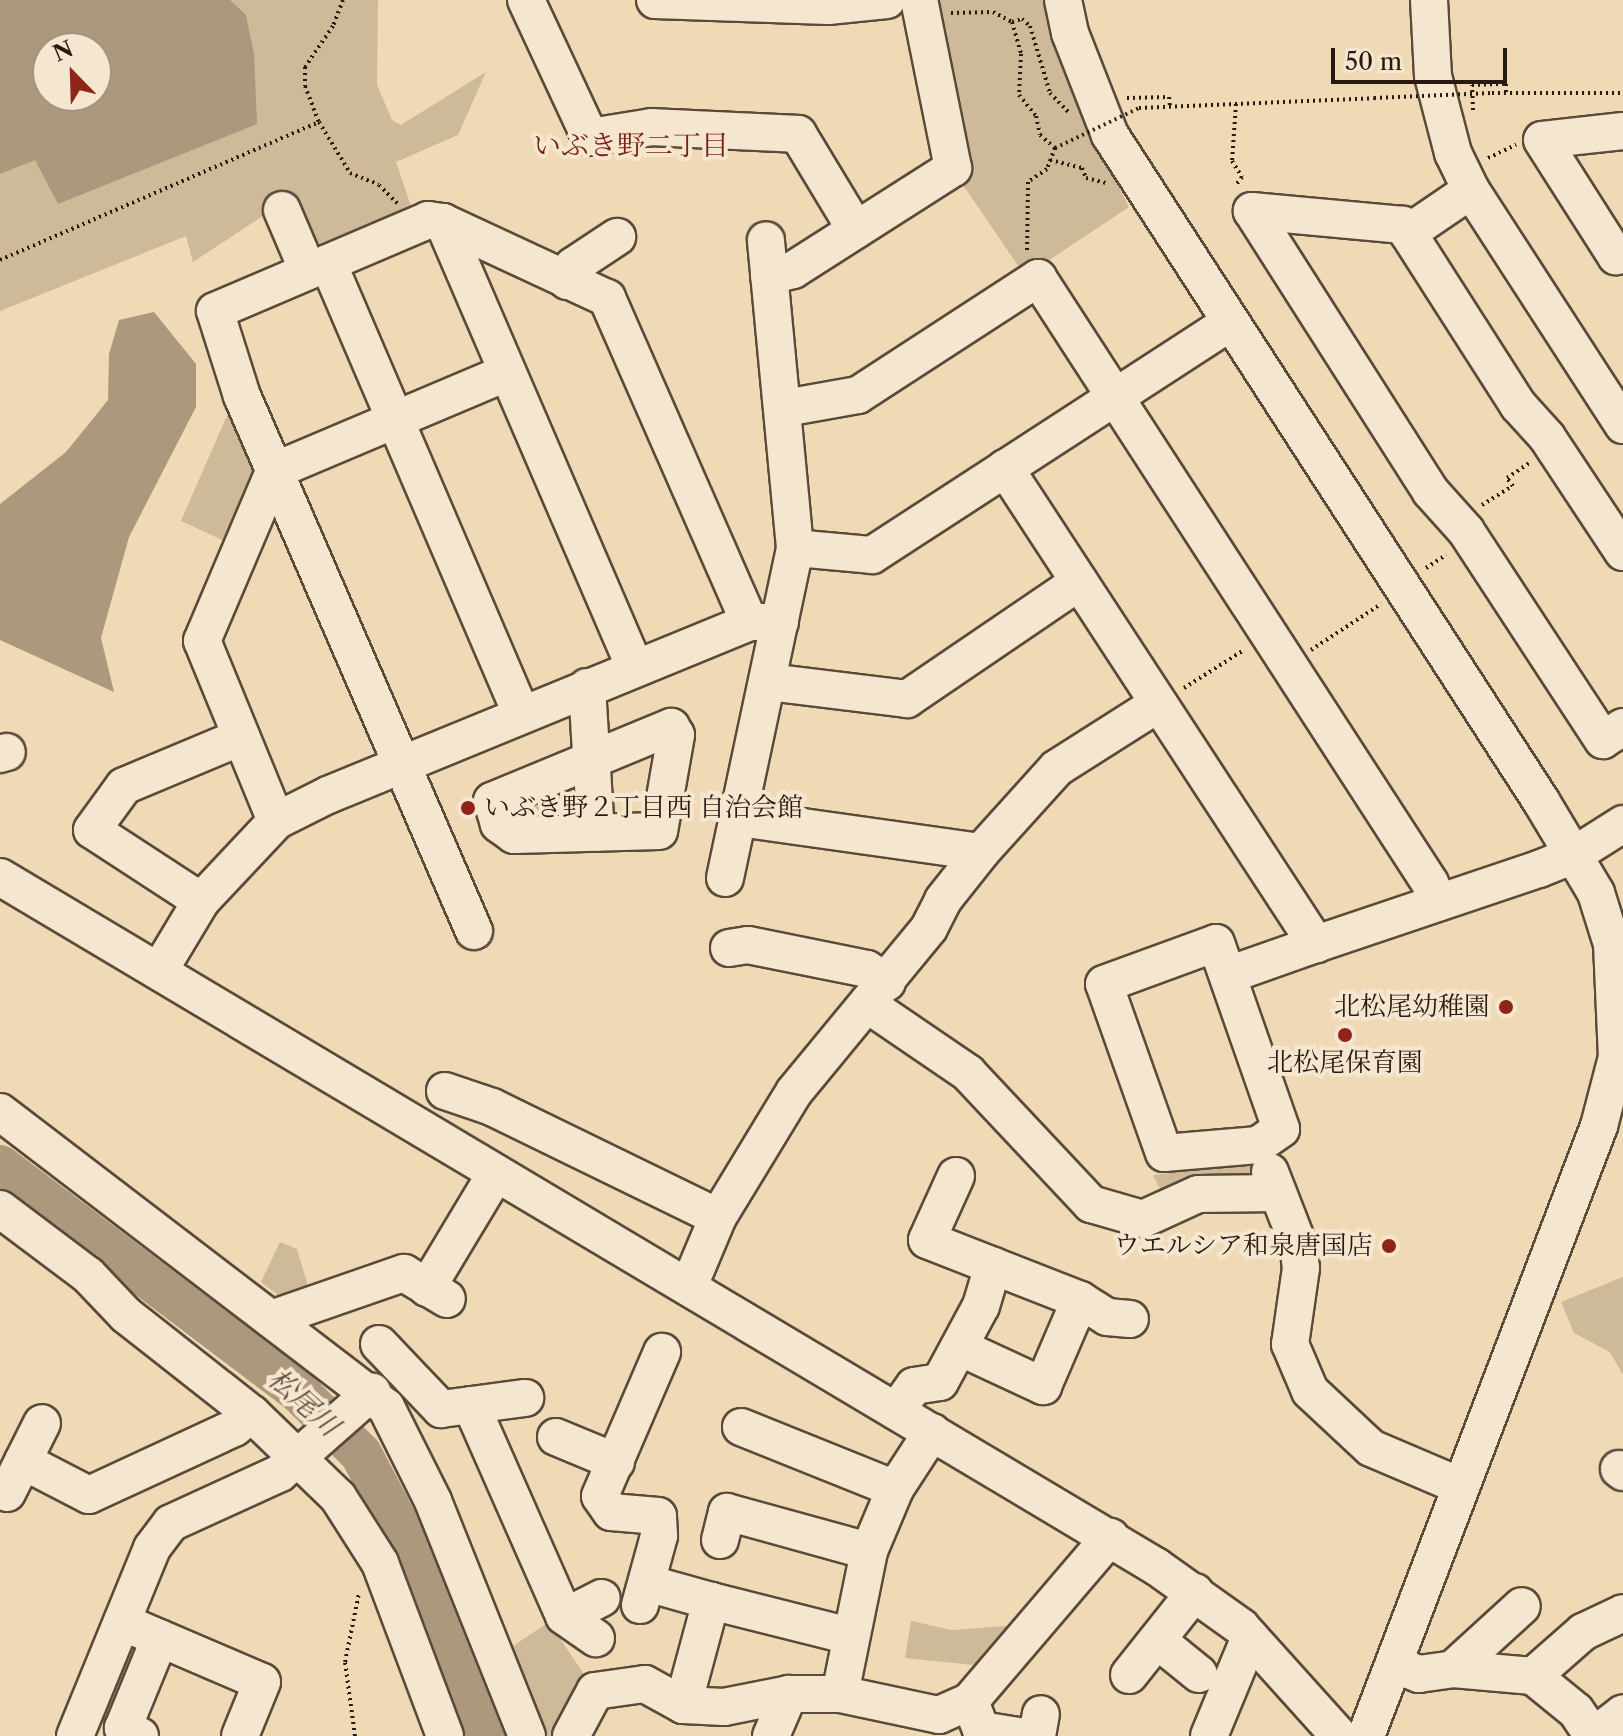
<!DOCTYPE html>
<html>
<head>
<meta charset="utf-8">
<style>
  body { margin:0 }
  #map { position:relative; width:1623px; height:1736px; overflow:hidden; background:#f0d9b5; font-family:"Libre Caslon Text","Noto Serif JP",serif }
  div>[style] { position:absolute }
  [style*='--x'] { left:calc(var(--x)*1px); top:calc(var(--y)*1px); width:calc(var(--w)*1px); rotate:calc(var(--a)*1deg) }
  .green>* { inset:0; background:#ceb999 }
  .water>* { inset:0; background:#ac987d }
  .river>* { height:42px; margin:-21px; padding:0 21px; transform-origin:21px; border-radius:21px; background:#ac987d }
  .path>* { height:4px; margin-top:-2px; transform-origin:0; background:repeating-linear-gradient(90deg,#281a11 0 2px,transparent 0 6px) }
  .roads { filter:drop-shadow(2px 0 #5a4a3a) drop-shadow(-2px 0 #5a4a3a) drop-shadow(0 2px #5a4a3a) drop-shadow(0 -2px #5a4a3a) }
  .minor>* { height:36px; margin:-18px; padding:0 18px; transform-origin:18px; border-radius:18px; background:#f5e6cf }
  .path-bridge>* { height:4px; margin-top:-2px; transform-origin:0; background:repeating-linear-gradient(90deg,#281a11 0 2px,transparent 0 6px) }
  .dots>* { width:22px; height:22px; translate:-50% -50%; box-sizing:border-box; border:4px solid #f5e6cf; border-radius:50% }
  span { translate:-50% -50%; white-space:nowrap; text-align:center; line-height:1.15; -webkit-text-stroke:8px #f5e6cf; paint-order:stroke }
  .poi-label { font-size:26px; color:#281a11 }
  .left { translate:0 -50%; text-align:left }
  .right { translate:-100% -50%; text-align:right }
  .neighbourhood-label { font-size:28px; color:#7a1f14 }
  .water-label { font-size:28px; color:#5d4c3c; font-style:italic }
  .north { position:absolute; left:32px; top:32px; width:80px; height:80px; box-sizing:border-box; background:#f5e6cf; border:2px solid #a39483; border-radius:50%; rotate:337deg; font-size:22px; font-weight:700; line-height:32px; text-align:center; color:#281a11 }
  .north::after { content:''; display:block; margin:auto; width:28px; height:36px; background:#8f2418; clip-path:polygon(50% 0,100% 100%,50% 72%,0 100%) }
  .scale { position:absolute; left:1331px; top:48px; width:176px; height:36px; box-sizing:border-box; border:4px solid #281a11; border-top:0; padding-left:10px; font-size:24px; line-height:28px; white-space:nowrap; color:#281a11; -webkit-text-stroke:6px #f5e6cf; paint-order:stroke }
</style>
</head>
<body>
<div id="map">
  <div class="green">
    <i style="clip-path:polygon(evenodd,0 0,378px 0,377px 85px,392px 120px,401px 125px,486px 72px,458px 135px,396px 162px,413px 212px,314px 255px,287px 200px,193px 262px,186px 236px,0 311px,0 0,48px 48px,96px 48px,96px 96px,48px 96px,48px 48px)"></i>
    <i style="clip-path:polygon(932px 0,1043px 0,1076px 104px,1129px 207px,1025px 276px,957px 176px)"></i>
    <i style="clip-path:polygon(229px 411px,259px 479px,233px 545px,181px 521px)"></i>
    <i style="clip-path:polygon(577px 773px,587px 814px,518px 827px,509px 801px)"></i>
    <i style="clip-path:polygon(1252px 1163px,1263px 1176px,1164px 1197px,1153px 1175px)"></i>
    <i style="clip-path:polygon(280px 1242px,297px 1249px,310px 1293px,287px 1302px,261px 1282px)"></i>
    <i style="clip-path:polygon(1623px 1277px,1623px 1375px,1610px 1352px,1574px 1333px,1561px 1302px)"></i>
    <i style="clip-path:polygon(911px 1621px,952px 1630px,1017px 1625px,983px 1666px,905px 1658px)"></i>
    <i style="clip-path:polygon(549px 1622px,589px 1682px,558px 1736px,538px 1736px,507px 1650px)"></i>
  </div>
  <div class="water">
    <i style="clip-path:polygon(evenodd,0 0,230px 0,246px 15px,254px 54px,257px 124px,58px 204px,35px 160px,0 174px,0 0,96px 48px,96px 96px,48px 96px,48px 48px,96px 48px)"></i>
    <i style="clip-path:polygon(154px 312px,196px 364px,196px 407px,129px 537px,101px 638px,114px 692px,0 640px,0 504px,66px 452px,108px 400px,109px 354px,119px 320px)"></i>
  </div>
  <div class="river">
    <i style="--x:0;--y:1166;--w:376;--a:37.1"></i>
    <i style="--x:300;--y:1393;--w:86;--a:45"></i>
    <i style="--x:361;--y:1454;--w:127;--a:62.2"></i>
    <i style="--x:420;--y:1566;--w:182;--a:68.8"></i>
  </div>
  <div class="path">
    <i style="--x:343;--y:0;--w:28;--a:111"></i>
    <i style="--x:333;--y:26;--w:50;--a:124.3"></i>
    <i style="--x:305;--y:67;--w:19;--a:90"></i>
    <i style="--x:305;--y:86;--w:39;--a:69"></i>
    <i style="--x:319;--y:122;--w:60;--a:58.7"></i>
    <i style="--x:350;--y:173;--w:31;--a:22"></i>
    <i style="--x:379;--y:185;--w:27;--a:45"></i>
    <i style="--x:951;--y:13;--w:42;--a:-1.4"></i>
    <i style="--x:993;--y:12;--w:21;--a:28"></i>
    <i style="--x:1012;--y:22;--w:33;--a:74"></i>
    <i style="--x:1021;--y:54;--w:41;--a:92.8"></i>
    <i style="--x:1019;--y:95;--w:27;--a:51"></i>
    <i style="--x:1036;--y:116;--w:19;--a:78"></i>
    <i style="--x:1040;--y:135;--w:20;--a:41"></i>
    <i style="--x:1055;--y:148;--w:22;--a:111"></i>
    <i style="--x:1047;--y:169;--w:23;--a:146"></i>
    <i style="--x:1028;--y:182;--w:70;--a:90.8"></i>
    <i style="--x:1012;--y:22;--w:10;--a:-17"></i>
    <i style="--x:1022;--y:19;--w:11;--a:41"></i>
    <i style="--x:1030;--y:26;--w:70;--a:73.4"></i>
    <i style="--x:1050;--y:93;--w:29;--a:46"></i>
    <i style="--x:1492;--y:93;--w:131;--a:0"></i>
    <i style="--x:1127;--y:98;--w:42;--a:-1.4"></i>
    <i style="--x:1169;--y:97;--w:9;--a:84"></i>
    <i style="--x:1236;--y:104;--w:57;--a:94"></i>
    <i style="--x:1232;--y:161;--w:19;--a:58"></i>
    <i style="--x:1242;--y:177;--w:10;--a:127"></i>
    <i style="--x:1139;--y:108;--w:235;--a:-2.4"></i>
    <i style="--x:1473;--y:110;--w:25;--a:-92"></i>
    <i style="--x:1472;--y:85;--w:34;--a:-2"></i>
    <i style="--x:1506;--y:84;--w:9;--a:90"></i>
    <i style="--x:1488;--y:158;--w:31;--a:-25"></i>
    <i style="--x:1050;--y:160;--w:33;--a:14"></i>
    <i style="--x:1082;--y:168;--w:11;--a:68"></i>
    <i style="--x:1086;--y:178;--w:21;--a:14"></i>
    <i style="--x:0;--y:260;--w:348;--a:-23.4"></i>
    <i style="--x:1482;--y:505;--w:36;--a:-32"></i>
    <i style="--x:1513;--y:486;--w:10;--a:-127"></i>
    <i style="--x:1507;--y:478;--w:29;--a:-34"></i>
    <i style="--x:1426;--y:568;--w:24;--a:-33"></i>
    <i style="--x:1311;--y:650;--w:84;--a:-33.3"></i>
    <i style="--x:1184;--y:688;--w:71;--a:-32.3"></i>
    <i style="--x:355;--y:1736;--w:75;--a:-97.7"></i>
    <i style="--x:345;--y:1662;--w:70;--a:-78.5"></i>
  </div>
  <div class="roads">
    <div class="minor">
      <i style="--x:526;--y:0;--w:151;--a:65"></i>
      <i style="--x:590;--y:137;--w:63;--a:-9.2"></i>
      <i style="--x:652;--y:127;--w:146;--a:2.7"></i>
      <i style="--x:798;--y:134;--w:112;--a:58.9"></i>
      <i style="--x:655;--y:0;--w:173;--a:2"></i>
      <i style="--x:828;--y:6;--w:59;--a:-5.8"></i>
      <i style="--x:1063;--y:0;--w:34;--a:78"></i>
      <i style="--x:1070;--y:33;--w:110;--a:68.6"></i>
      <i style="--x:1110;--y:135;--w:793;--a:57.09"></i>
      <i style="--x:1541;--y:801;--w:107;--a:59.1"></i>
      <i style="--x:1596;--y:893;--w:53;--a:72.6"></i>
      <i style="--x:1612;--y:944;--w:113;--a:87.5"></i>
      <i style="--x:1617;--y:1057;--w:71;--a:104.6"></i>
      <i style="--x:1599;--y:1126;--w:653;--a:110.91"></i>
      <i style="--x:1429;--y:0;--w:76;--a:87"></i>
      <i style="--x:1433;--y:76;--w:80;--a:75.4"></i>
      <i style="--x:1453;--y:153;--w:41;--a:64.1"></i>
      <i style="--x:1471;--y:190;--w:280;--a:57.1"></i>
      <i style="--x:1623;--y:131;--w:81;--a:173.7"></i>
      <i style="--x:1542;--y:140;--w:138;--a:57.5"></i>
      <i style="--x:1616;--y:256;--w:7;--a:-8"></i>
      <i style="--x:282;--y:210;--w:66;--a:66.9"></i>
      <i style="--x:443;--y:222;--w:486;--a:66.7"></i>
      <i style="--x:1408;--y:233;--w:76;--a:-34.3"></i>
      <i style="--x:328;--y:263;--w:491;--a:66.8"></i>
      <i style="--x:769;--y:276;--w:25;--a:-14"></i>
      <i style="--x:793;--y:270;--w:190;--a:-32.5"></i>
      <i style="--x:953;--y:168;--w:171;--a:-101.4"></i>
      <i style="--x:567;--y:281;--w:16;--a:-68"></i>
      <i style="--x:573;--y:266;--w:53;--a:-33.4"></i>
      <i style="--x:785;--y:408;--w:74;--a:-10.1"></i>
      <i style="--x:858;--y:395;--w:215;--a:-33"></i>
      <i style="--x:1038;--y:278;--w:721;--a:57.06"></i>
      <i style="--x:1430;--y:883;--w:21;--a:67"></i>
      <i style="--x:1005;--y:468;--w:569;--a:56.84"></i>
      <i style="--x:1316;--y:944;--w:235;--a:-18.6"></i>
      <i style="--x:1539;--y:869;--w:38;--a:-22"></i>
      <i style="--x:1574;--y:855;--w:58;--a:-32.3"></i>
      <i style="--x:795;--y:548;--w:77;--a:5.2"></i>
      <i style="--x:872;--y:555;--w:426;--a:-33"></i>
      <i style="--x:1623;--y:552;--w:138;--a:-123.5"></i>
      <i style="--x:1547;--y:437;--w:43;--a:-132.2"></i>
      <i style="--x:1518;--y:405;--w:214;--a:-122.6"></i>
      <i style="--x:1403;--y:225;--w:152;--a:-174.7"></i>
      <i style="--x:1252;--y:211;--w:333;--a:57.5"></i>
      <i style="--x:1431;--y:492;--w:52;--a:48.1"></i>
      <i style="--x:1466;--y:531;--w:250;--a:56.8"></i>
      <i style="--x:1603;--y:740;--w:24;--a:-33"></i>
      <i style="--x:769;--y:682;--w:139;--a:7"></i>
      <i style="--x:907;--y:699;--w:208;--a:-34.2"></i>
      <i style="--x:587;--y:687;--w:146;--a:86.5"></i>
      <i style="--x:671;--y:727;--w:9;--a:58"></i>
      <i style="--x:676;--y:735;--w:97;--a:100"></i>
      <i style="--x:659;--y:831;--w:145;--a:178.4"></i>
      <i style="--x:514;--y:835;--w:19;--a:-144"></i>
      <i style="--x:499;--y:824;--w:24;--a:-107"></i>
      <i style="--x:492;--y:801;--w:194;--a:-22.5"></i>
      <i style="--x:0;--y:754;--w:7;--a:-16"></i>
      <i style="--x:739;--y:818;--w:244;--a:8"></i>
      <i style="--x:276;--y:821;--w:195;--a:-112.3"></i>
      <i style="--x:202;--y:641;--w:185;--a:-67"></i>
      <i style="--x:274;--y:471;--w:252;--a:-22.9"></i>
      <i style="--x:0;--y:877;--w:1347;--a:30.81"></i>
      <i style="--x:1157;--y:1567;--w:103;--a:35.5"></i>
      <i style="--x:1241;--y:1627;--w:147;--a:48"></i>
      <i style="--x:725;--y:878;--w:337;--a:-78"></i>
      <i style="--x:795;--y:548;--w:309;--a:-95.4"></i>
      <i style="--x:201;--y:901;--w:130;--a:-146.9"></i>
      <i style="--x:92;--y:830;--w:54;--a:-54"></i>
      <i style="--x:124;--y:786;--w:127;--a:-22.7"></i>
      <i style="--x:474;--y:931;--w:583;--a:-113.44"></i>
      <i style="--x:242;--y:396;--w:89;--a:-107.6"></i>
      <i style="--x:215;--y:311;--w:232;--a:-23.1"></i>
      <i style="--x:428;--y:220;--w:15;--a:8"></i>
      <i style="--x:443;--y:222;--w:181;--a:24.9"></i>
      <i style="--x:607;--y:298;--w:354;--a:66.3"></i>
      <i style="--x:1216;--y:943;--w:197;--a:70.7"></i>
      <i style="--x:1281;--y:1129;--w:28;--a:145"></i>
      <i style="--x:1258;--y:1145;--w:94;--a:175.1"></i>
      <i style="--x:1164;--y:1153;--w:179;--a:-109.5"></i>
      <i style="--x:1104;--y:984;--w:119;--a:-20.1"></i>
      <i style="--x:729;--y:948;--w:19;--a:-9"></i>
      <i style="--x:748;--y:945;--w:121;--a:11.4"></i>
      <i style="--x:867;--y:969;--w:24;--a:33"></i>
      <i style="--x:159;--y:971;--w:82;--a:-59"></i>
      <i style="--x:201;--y:901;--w:110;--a:-46.8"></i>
      <i style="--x:276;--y:821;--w:58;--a:-26.6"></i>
      <i style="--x:328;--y:795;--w:455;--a:-22.3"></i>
      <i style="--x:749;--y:622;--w:31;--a:0"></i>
      <i style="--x:1228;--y:975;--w:93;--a:-19.4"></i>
      <i style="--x:867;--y:1004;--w:122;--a:34.3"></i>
      <i style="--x:968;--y:1073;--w:180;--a:46.8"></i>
      <i style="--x:1091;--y:1204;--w:54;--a:16.1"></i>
      <i style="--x:1143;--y:1219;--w:60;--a:-24.4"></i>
      <i style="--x:1198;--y:1194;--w:80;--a:-0.7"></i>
      <i style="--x:445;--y:1091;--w:50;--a:18.8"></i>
      <i style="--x:492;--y:1107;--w:251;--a:26"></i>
      <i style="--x:0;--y:1112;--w:486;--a:37.4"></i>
      <i style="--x:386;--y:1407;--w:105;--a:63.4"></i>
      <i style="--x:433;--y:1501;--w:253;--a:68.2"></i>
      <i style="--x:1270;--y:1172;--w:77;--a:68.7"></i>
      <i style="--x:1298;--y:1244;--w:24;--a:83"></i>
      <i style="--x:1301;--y:1268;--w:77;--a:98.2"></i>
      <i style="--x:1290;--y:1344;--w:51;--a:66.9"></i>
      <i style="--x:1310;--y:1391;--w:83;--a:43.1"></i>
      <i style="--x:1371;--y:1448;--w:97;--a:23.1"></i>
      <i style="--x:956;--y:1176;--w:70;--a:114.4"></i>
      <i style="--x:927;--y:1240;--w:164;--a:21.4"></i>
      <i style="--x:1080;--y:1300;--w:32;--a:32"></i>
      <i style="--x:1107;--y:1317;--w:23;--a:5"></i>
      <i style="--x:0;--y:1209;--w:110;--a:36.9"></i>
      <i style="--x:88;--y:1275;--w:55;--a:46.5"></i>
      <i style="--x:126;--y:1315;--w:160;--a:38.2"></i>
      <i style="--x:252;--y:1414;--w:120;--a:44"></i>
      <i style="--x:338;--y:1497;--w:78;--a:57.5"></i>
      <i style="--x:380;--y:1563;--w:185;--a:69.4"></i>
      <i style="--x:689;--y:1286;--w:75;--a:-67.2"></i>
      <i style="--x:718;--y:1217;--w:146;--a:-58.7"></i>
      <i style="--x:794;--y:1092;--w:212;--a:-50.5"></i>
      <i style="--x:929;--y:928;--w:31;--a:-63"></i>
      <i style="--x:943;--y:900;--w:61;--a:-51.6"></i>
      <i style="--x:981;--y:852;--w:113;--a:-47.9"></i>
      <i style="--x:1057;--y:768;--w:120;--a:-32.4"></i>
      <i style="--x:427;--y:1288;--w:134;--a:-59"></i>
      <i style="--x:271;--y:1319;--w:141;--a:-19.1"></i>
      <i style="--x:404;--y:1273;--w:50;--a:31.2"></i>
      <i style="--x:379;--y:1344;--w:90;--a:46.4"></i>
      <i style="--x:441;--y:1409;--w:85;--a:-7.5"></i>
      <i style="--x:959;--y:1347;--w:93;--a:24.9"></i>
      <i style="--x:1043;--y:1386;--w:94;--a:-66.7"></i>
      <i style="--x:471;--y:1405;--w:231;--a:66.2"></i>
      <i style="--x:564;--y:1616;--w:39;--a:35"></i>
      <i style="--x:896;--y:1411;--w:31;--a:-54"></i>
      <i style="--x:914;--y:1386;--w:26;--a:-9"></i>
      <i style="--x:940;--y:1382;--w:86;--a:-61.7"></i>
      <i style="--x:981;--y:1306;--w:42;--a:-73.3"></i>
      <i style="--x:741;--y:1427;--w:166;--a:21.9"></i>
      <i style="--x:556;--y:1437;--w:65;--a:22.6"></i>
      <i style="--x:23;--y:1461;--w:74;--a:27.3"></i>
      <i style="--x:89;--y:1495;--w:160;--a:-24.8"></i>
      <i style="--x:234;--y:1428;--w:23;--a:-38"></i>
      <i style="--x:1619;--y:1469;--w:5;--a:37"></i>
      <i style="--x:7;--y:1493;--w:78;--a:-63.4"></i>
      <i style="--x:720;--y:1540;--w:29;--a:-76"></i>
      <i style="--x:727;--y:1512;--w:147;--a:15.4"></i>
      <i style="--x:647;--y:1583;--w:66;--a:15.7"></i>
      <i style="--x:640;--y:1605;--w:72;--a:-74.6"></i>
      <i style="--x:659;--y:1536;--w:20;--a:-93"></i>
      <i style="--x:658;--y:1516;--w:47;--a:-175.1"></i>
      <i style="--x:611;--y:1512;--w:19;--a:-125"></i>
      <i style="--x:600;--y:1496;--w:157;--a:-66.7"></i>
      <i style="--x:582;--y:1608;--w:22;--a:-27"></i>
      <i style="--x:122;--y:1622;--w:152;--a:23.2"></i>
      <i style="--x:262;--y:1682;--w:58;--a:112.2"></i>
      <i style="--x:1157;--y:1640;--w:54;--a:39"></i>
      <i style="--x:1394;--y:1664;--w:27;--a:22"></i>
      <i style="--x:1419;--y:1674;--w:34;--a:-8"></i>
      <i style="--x:1453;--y:1669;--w:80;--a:5"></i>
      <i style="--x:1533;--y:1676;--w:55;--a:39.1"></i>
      <i style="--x:1576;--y:1711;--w:30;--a:56"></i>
      <i style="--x:1453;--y:1669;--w:93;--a:-42.4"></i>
      <i style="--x:1129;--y:1675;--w:106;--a:-51.5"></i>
      <i style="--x:1533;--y:1676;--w:67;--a:-41.3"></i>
      <i style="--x:1583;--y:1632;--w:44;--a:-25.4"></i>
      <i style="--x:840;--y:1694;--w:146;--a:-78.5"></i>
      <i style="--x:869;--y:1551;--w:67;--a:-67.2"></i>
      <i style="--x:895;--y:1489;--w:68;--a:-57"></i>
      <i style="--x:970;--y:1701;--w:31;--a:69"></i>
      <i style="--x:981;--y:1730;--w:38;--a:9"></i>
      <i style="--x:683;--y:1705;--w:108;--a:-74.9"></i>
      <i style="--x:711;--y:1601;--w:143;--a:14.1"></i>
      <i style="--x:75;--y:1736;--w:203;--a:-67.7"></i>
      <i style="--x:152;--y:1548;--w:31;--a:-53"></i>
      <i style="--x:171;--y:1523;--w:120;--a:-24.6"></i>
      <i style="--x:280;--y:1473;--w:123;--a:-41.4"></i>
      <i style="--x:140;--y:1736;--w:19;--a:-155"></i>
      <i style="--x:123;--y:1728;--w:97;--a:-67.7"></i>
      <i style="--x:571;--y:1736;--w:51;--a:-61.9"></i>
      <i style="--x:595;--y:1691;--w:50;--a:-8"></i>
      <i style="--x:645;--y:1684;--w:43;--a:28.9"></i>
      <i style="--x:683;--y:1705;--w:41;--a:2.8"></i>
      <i style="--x:724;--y:1707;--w:66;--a:-11.3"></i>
      <i style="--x:789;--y:1694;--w:51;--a:0"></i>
      <i style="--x:840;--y:1694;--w:101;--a:12"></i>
      <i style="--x:939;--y:1715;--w:34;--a:-24"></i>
      <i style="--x:970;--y:1701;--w:216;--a:-49.5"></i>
      <i style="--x:771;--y:1736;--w:46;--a:-66.8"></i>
      <i style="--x:1037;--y:1736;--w:22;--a:-80"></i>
      <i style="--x:1209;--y:1736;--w:107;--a:-67.5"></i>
      <i style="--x:1594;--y:1736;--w:37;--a:-38"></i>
    </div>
  </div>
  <div class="path-bridge">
    <i style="--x:1374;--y:98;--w:118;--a:-2.4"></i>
    <i style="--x:1055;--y:148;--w:93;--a:-25.5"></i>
  </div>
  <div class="dots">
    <i style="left:468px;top:808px;background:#8f2418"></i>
    <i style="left:1506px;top:1007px;background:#8f2418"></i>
    <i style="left:1345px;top:1035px;background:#8f2418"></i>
    <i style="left:1389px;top:1246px;background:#8f2418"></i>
  </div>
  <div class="poi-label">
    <span class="left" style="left:484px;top:808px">いぶき野２丁目西 自治会館</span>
    <span class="right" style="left:1490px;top:1007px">北松尾幼稚園</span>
    <span style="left:1345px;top:1063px">北松尾保育園</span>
    <span class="right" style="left:1373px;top:1246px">ウエルシア和泉唐国店</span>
  </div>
  <div class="neighbourhood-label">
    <span style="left:631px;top:145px">いぶき野二丁目</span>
  </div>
  <div class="water-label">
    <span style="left:304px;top:1402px;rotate:42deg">松尾川</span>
  </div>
  <div class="north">N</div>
  <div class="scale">50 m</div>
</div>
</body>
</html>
